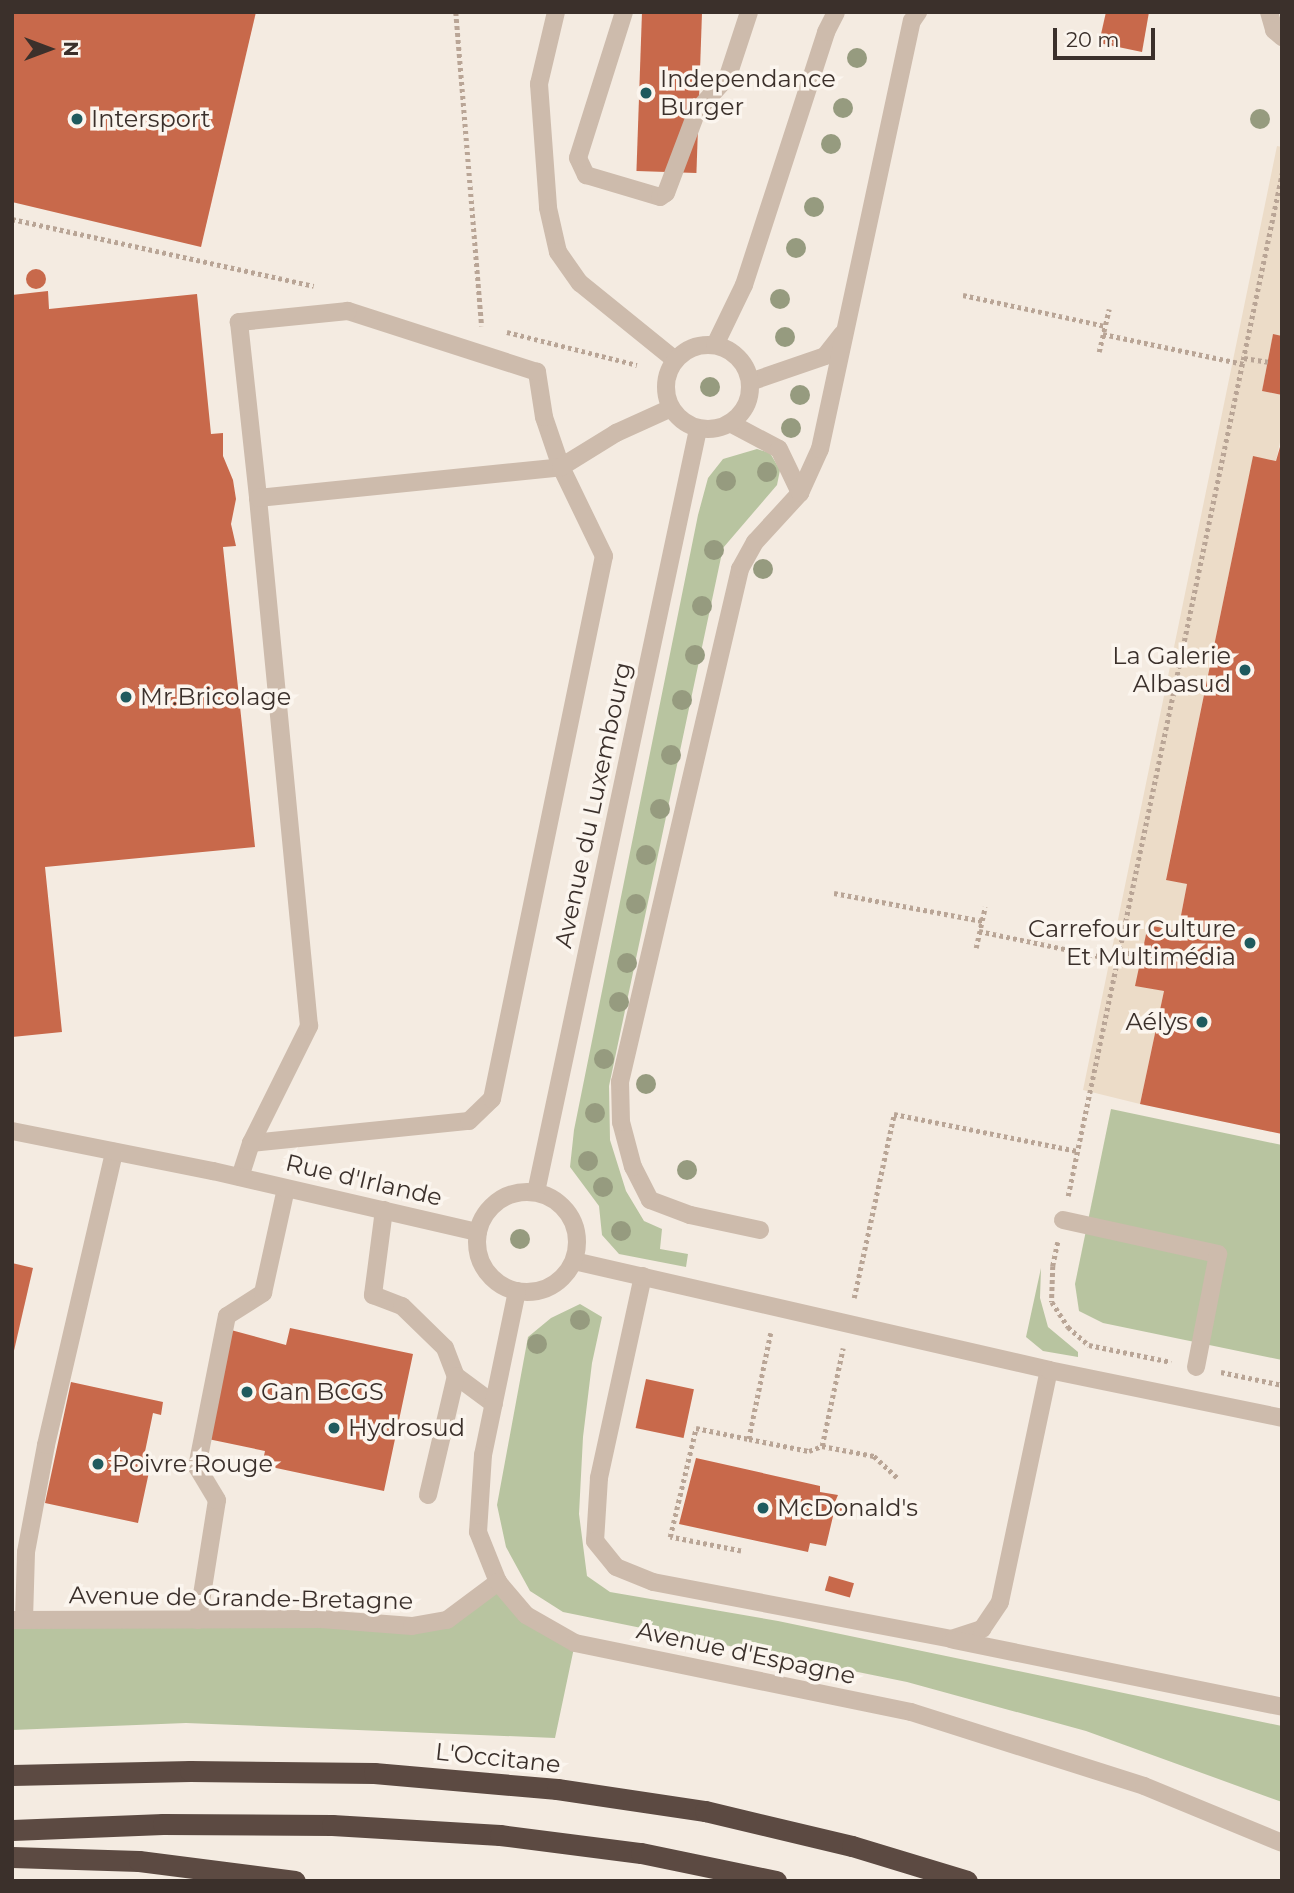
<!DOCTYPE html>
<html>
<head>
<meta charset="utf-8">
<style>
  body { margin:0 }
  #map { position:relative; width:1294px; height:1893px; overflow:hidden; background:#f4ebe1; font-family:Montserrat,sans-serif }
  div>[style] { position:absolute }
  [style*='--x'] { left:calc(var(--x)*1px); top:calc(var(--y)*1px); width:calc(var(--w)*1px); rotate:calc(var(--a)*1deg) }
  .green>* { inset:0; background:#b8c4a0 }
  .plaza>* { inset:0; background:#ecdcc8 }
  .building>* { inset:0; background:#c8694b; transform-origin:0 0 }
  .round { border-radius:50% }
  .path>* { height:4.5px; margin-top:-2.25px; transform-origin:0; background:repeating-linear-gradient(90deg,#b9a596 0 3.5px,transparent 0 7px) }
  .service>* { height:18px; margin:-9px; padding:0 9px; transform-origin:9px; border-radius:9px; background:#cdbbac }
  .pedestrian>* { height:18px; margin:-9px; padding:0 9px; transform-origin:9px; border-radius:9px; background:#cdbbac }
  .minor>* { height:18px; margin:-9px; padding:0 9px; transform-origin:9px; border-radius:9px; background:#cdbbac }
  .tertiary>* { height:18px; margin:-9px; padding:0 9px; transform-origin:9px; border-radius:9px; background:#cdbbac }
  .tertiary>.ring { margin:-9px; padding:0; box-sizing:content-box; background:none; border:18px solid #cdbbac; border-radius:50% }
  .motorway>* { height:21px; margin:-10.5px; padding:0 10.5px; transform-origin:10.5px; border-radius:10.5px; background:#5c4a42 }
  .trees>* { width:20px; height:20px; margin:-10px; border-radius:50%; background:#969b7f }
  .dots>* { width:19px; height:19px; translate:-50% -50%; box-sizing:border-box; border:4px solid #fbf5ee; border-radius:50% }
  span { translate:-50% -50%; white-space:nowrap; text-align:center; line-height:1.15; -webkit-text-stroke:7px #fbf5ee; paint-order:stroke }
  .poi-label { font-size:24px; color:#3b302b }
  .left { translate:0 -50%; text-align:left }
  .right { translate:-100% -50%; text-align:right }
  .street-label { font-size:24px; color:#3b302b }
  .frame { position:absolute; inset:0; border:14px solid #3b302b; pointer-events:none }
  .north { position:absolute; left:14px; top:14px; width:70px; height:70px; -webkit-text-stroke:5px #fbf5ee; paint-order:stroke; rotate:90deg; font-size:19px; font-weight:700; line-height:28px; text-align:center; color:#3b302b }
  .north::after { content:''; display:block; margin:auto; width:24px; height:32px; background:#3b302b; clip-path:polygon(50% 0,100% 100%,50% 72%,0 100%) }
  .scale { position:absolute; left:1053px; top:28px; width:102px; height:32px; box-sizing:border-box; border:4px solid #3b302b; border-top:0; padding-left:9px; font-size:21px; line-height:24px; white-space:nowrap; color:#3b302b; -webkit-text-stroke:5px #fbf5ee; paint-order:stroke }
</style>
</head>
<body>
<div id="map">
  <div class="green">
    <i style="clip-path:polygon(757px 449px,770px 453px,780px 470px,777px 485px,723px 548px,609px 1086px,610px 1140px,626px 1191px,644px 1221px,662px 1229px,660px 1249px,688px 1254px,686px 1267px,619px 1254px,602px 1235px,599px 1206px,570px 1167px,574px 1130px,698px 515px,708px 478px,723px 459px)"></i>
    <i style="clip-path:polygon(1111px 1109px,1282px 1145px,1282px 1360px,1103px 1323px,1079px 1311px,1075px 1284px)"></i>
    <i style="clip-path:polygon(1041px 1268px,1040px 1298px,1048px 1327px,1078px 1352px,1078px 1357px,1043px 1351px,1026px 1337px)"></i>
    <i style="clip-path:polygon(580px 1304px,602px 1317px,592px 1363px,583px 1437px,579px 1514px,587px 1576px,610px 1592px,778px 1621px,1282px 1726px,1282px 1802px,1086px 1731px,907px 1682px,563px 1612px,530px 1591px,506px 1547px,497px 1505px,528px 1337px,551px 1318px)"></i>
    <i style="clip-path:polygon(498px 1582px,575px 1643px,555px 1738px,186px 1723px,12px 1730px,12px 1620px,447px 1620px)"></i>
  </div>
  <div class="plaza">
    <i style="clip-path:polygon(1277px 146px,1282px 147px,1282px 336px,1273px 335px,1262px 391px,1282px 395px,1282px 433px,1276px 461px,1253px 457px,1166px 879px,1187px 884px,1178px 931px,1148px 925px,1136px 985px,1164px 991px,1140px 1104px,1083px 1090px)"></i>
  </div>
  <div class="building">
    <i style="clip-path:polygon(12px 12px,256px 12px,201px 247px,12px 202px)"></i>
    <i style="left:642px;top:12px;width:60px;height:159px;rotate:2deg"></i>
    <i style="clip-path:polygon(1106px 12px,1149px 12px,1142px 52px,1099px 43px)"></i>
    <i class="round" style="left:26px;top:269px;width:20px;height:20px"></i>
    <i style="clip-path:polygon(48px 291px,49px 309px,197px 294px,211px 434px,223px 433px,223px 456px,233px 480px,236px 499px,231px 524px,236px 546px,223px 547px,255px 847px,45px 867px,62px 1032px,12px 1037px,12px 295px)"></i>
    <i style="clip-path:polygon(1273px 334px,1282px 336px,1282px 395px,1262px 391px)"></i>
    <i style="clip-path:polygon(1282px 440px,1282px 1134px,1140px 1104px,1164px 991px,1135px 986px,1148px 925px,1178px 931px,1187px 884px,1166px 880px,1253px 456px,1276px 461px)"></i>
    <i style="clip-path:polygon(12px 1263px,33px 1268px,13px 1355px,12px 1355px)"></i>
    <i style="clip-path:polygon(290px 1328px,413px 1354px,384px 1491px,262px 1465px,265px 1451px,208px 1439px,231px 1330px,286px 1345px)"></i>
    <i style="left:646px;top:1379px;width:49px;height:50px;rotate:12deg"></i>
    <i style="clip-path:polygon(71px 1382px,163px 1402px,161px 1415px,153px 1413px,141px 1471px,149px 1472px,138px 1523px,45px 1503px)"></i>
    <i style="clip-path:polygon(696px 1458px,820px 1486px,820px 1492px,838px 1495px,835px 1502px,844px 1503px,842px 1512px,834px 1512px,826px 1546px,810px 1543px,808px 1552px,679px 1524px)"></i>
    <i style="left:829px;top:1576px;width:26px;height:15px;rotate:16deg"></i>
  </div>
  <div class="path">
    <i style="--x:456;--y:12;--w:315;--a:85.3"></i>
    <i style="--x:12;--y:219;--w:309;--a:12.5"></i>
    <i style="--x:963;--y:295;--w:145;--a:12.3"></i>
    <i style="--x:507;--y:332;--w:134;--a:14.2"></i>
    <i style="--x:1103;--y:334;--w:144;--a:12"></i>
    <i style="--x:1099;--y:352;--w:44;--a:-76.9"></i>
    <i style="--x:1244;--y:358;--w:24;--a:9"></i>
    <i style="--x:834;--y:893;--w:151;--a:10.7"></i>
    <i style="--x:979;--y:931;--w:141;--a:11.9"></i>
    <i style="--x:976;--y:948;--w:42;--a:-77.6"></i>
    <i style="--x:1120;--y:951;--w:23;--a:13"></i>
    <i style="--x:1068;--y:1196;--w:1045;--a:-78.18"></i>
    <i style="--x:1058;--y:1242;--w:25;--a:102"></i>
    <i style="--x:1053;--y:1266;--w:36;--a:92"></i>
    <i style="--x:1052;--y:1302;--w:30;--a:57"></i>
    <i style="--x:1068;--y:1327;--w:28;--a:41"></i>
    <i style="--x:1089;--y:1345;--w:84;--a:11.7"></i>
    <i style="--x:854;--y:1298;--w:188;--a:-77.7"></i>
    <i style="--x:894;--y:1114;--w:187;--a:11.4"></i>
    <i style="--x:771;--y:1333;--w:108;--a:101.7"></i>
    <i style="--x:749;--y:1439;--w:61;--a:11.3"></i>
    <i style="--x:809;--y:1451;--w:14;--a:-21"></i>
    <i style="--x:822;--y:1446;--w:53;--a:10.9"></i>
    <i style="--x:874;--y:1456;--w:33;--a:43"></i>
    <i style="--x:1221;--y:1372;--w:62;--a:12"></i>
    <i style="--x:822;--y:1446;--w:100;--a:-77.9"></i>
    <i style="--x:741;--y:1551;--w:72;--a:-168.8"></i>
    <i style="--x:670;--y:1537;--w:112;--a:-76.6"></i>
    <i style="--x:696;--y:1428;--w:54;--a:11.7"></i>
  </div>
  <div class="service">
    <i style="--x:556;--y:12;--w:74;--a:103.3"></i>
    <i style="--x:539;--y:84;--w:124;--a:85.8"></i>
    <i style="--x:548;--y:208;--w:45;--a:77.2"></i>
    <i style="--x:558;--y:252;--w:38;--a:55"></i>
    <i style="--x:580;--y:283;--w:122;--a:39"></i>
    <i style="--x:624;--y:12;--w:153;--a:107.5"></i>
    <i style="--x:578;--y:158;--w:19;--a:65"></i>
    <i style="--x:586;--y:175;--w:77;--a:16.6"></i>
    <i style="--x:660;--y:197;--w:7;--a:-34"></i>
    <i style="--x:666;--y:193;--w:88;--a:-69.3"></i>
    <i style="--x:697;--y:111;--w:47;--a:-48.5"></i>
    <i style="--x:728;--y:76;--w:67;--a:-71.8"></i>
    <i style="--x:1269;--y:12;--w:19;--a:74"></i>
    <i style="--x:1274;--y:30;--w:11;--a:41"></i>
    <i style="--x:750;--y:382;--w:79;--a:-19.1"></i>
    <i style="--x:825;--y:356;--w:28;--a:-52"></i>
    <i style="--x:730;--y:423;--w:55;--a:28"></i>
    <i style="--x:779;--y:449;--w:49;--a:64.5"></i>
    <i style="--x:251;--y:1143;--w:219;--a:-5.8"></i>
    <i style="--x:469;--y:1121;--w:32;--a:-44"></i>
    <i style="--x:492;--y:1099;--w:554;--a:-78.35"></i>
    <i style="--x:604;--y:556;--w:99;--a:-115.8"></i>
    <i style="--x:561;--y:467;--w:53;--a:-108.8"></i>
    <i style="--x:544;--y:417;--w:46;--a:-98.8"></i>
    <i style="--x:537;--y:372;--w:199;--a:-162.1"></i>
    <i style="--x:348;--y:311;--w:110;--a:174.2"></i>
    <i style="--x:239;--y:322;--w:177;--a:83.8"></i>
    <i style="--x:240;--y:1177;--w:36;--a:-72"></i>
    <i style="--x:251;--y:1143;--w:131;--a:-63.6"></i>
    <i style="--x:309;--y:1026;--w:530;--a:-95.52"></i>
    <i style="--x:258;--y:498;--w:305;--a:-5.8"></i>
    <i style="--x:561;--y:467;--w:65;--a:-31.7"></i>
    <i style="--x:616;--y:433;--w:60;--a:-24.4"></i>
    <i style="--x:384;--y:1210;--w:86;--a:97.4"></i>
    <i style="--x:373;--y:1295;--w:31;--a:21"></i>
    <i style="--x:402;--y:1306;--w:60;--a:44.3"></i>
    <i style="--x:445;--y:1348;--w:30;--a:69"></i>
    <i style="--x:456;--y:1376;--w:47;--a:36.4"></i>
    <i style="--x:760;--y:1230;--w:72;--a:-167.9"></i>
    <i style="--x:690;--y:1215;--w:43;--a:-159.4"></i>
    <i style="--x:650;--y:1200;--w:37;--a:-117"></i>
    <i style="--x:633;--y:1167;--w:47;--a:-104.9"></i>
    <i style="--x:621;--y:1122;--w:40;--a:-91.4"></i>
    <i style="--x:620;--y:1082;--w:527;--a:-76.83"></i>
    <i style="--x:740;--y:569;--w:31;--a:-61"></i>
    <i style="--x:755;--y:542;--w:67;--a:-47.4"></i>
    <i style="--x:800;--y:493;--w:48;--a:-65.6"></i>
    <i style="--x:820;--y:449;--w:438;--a:-77.9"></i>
    <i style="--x:912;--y:21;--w:11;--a:-56"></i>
    <i style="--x:643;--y:1276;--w:207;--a:102.3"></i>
    <i style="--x:599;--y:1478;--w:63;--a:93.6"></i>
    <i style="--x:595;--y:1541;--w:33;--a:51"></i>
    <i style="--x:616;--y:1567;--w:40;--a:22"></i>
    <i style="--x:653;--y:1582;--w:303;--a:10.8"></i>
    <i style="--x:951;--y:1639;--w:33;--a:-18"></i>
    <i style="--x:982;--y:1629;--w:32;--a:-56"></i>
    <i style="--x:1000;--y:1602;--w:237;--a:-78.1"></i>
    <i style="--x:428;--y:1495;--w:122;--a:-76.8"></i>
    <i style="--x:24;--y:1620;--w:68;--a:-88.3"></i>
    <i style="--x:26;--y:1552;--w:109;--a:-79.4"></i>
    <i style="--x:46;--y:1445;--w:301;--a:-76.9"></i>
    <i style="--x:198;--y:1620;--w:121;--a:-81"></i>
    <i style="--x:217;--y:1500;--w:39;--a:-121"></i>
    <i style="--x:197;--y:1467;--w:154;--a:-78.8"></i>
    <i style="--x:227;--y:1316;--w:43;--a:-32.6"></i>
    <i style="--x:263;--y:1293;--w:107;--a:-77.6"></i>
    <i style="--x:954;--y:1640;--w:335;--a:11.5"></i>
  </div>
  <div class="pedestrian">
    <i style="--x:1063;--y:1220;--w:159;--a:12.4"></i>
    <i style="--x:1218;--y:1254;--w:115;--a:101"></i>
  </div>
  <div class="minor">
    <i style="--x:12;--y:1131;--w:205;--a:11.3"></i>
    <i style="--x:213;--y:1171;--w:272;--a:13"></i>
    <i style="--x:574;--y:1261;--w:487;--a:12.9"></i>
    <i style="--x:1049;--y:1370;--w:238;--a:11.6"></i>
    <i style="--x:12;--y:1620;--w:309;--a:-0.2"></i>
    <i style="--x:321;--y:1619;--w:91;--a:4.4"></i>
    <i style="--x:412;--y:1626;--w:36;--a:-10"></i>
    <i style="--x:447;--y:1620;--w:64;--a:-36.7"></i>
  </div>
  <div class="tertiary">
    <i class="ring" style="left:666px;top:345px;width:66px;height:66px"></i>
    <i style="--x:715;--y:345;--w:67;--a:-64.2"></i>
    <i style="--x:744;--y:285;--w:266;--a:-72"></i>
    <i style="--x:826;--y:32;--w:22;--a:-63"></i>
    <i class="ring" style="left:477px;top:1192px;width:82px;height:82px"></i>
    <i style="--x:536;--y:1192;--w:780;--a:-78.01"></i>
    <i style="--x:517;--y:1291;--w:167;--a:101.7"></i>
    <i style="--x:483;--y:1455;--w:77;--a:93.7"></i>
    <i style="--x:478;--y:1532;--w:54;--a:68.2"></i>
    <i style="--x:498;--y:1582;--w:43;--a:49.7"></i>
    <i style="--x:526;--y:1615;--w:56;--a:29.7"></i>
    <i style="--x:575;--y:1643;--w:343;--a:11.6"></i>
    <i style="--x:911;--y:1712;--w:244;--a:17.6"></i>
    <i style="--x:1144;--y:1786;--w:149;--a:22.4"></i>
  </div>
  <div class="motorway">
    <i style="--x:12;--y:1775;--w:178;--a:-1.3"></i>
    <i style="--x:190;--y:1771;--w:184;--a:0.6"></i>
    <i style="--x:374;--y:1773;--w:184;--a:5"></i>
    <i style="--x:557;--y:1789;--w:150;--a:8.5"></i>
    <i style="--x:705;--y:1811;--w:151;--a:13.4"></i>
    <i style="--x:852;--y:1846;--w:120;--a:16.9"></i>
    <i style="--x:12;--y:1830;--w:151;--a:-2.3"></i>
    <i style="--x:163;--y:1824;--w:169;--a:0.3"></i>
    <i style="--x:332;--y:1825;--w:168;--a:3.4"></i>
    <i style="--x:500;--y:1835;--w:142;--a:7.3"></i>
    <i style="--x:641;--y:1853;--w:138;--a:11.7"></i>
    <i style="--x:12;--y:1857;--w:127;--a:1.8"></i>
    <i style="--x:139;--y:1861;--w:157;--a:7.3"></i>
  </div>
  <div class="trees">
    <i style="left:857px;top:58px"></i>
    <i style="left:843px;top:108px"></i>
    <i style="left:1260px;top:119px"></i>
    <i style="left:831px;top:144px"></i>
    <i style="left:814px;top:207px"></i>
    <i style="left:796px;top:248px"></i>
    <i style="left:780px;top:299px"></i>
    <i style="left:785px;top:337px"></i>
    <i style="left:710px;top:387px"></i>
    <i style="left:800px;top:395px"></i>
    <i style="left:791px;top:428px"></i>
    <i style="left:767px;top:472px"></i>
    <i style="left:726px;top:481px"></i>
    <i style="left:714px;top:550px"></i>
    <i style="left:763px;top:569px"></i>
    <i style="left:702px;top:606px"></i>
    <i style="left:695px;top:655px"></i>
    <i style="left:682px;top:700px"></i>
    <i style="left:671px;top:755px"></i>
    <i style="left:660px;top:809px"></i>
    <i style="left:646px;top:855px"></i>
    <i style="left:636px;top:904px"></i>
    <i style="left:627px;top:963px"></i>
    <i style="left:619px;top:1002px"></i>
    <i style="left:604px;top:1059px"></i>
    <i style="left:646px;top:1084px"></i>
    <i style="left:595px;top:1113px"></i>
    <i style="left:588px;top:1161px"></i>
    <i style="left:687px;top:1170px"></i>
    <i style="left:603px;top:1187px"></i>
    <i style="left:621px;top:1231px"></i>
    <i style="left:520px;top:1239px"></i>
    <i style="left:580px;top:1320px"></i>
    <i style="left:537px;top:1344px"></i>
  </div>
  <div class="dots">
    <i style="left:646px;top:93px;background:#1f5a5e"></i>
    <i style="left:77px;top:119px;background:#1f5a5e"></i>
    <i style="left:1245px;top:670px;background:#1f5a5e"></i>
    <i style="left:126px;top:697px;background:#1f5a5e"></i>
    <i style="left:1250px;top:943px;background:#1f5a5e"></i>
    <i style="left:1202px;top:1022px;background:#1f5a5e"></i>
    <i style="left:247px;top:1392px;background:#1f5a5e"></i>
    <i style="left:334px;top:1428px;background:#1f5a5e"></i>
    <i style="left:98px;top:1464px;background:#1f5a5e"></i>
    <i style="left:763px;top:1508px;background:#1f5a5e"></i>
  </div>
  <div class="poi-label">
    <span class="left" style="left:660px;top:93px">Independance<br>Burger</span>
    <span class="left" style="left:91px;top:119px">Intersport</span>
    <span class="right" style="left:1231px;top:670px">La Galerie<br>Albasud</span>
    <span class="left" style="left:140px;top:697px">Mr.Bricolage</span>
    <span class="right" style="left:1236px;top:943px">Carrefour Culture<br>Et Multimédia</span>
    <span class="right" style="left:1188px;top:1022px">Aélys</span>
    <span class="left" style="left:261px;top:1392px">Gan BCGS</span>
    <span class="left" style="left:348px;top:1428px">Hydrosud</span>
    <span class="left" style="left:112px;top:1464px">Poivre Rouge</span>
    <span class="left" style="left:777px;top:1508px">McDonald's</span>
  </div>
  <div class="street-label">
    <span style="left:593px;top:805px;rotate:-78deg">Avenue du Luxembourg</span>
    <span style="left:364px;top:1180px;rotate:13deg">Rue d'Irlande</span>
    <span style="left:241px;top:1598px;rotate:1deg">Avenue de Grande-Bretagne</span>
    <span style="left:746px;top:1653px;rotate:12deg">Avenue d'Espagne</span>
    <span style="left:498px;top:1758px;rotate:6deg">L'Occitane</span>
  </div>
  <div class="frame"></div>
  <div class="north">N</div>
  <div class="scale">20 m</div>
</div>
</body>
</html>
